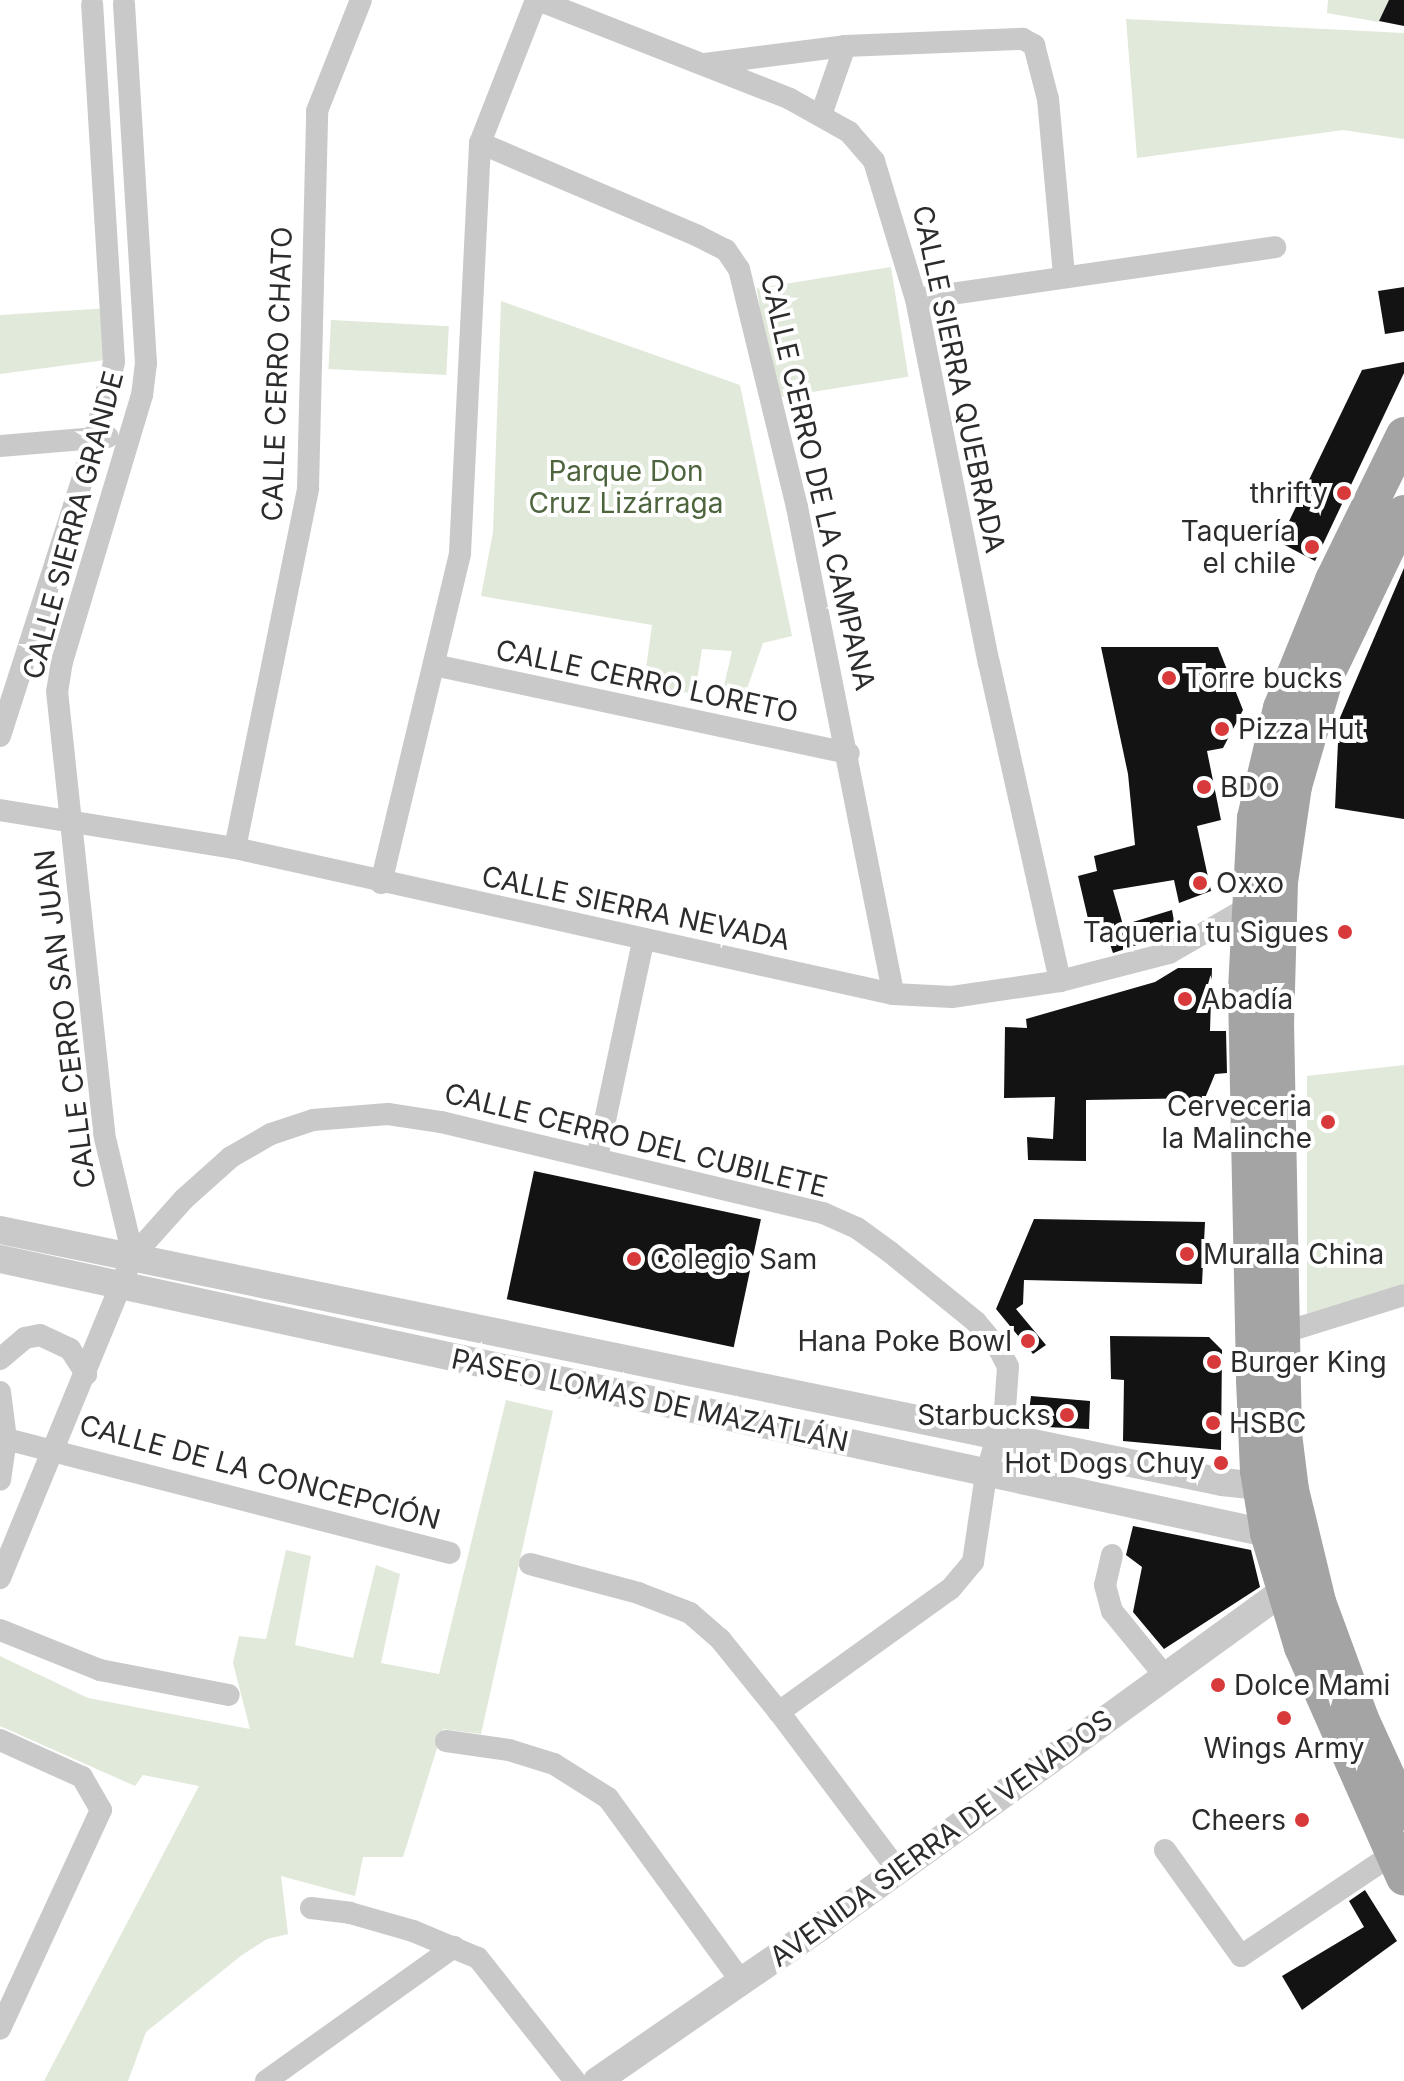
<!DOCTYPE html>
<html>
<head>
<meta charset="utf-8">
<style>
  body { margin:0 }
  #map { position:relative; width:1404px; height:2081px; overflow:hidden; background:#fff; font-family:Inter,sans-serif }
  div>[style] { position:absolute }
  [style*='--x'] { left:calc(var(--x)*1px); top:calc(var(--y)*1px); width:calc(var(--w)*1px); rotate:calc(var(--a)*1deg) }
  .green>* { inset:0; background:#e1e9da; transform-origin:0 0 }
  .building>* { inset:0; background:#131313; transform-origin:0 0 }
  .minor>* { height:22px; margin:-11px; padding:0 11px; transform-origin:11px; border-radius:11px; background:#c9c9c9 }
  .tertiary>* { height:28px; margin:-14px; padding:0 14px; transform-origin:14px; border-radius:14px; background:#c9c9c9 }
  .primary>* { height:36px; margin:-18px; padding:0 18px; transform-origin:18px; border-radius:18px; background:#a4a4a4 }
  .dots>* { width:22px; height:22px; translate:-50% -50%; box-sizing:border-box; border:4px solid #fff; border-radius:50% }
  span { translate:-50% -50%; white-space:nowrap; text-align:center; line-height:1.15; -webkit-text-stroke:8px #fff; paint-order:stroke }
  .street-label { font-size:28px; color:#2c2c2c }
  .park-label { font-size:28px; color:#4d643d }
  .poi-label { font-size:28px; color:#2c2c2c }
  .right { translate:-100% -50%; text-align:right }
  .left { translate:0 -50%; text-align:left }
</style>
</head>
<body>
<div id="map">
  <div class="green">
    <i style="clip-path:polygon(1328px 0,1390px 0,1379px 22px,1327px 13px)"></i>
    <i style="clip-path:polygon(1126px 19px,1404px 33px,1404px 139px,1343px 130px,1137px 158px)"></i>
    <i style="left:891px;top:267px;width:111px;height:136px;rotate:81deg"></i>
    <i style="clip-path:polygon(501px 301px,740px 385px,792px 636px,763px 643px,742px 703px,721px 699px,732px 651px,702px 649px,695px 693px,643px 690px,652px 625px,481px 596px,493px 532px)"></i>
    <i style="clip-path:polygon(110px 308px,113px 359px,0 374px,0 315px)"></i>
    <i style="left:331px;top:320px;width:118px;height:49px;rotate:3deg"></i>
    <i style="clip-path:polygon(1404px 1065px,1404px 1284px,1307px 1314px,1307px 1076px)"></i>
    <i style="clip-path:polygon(506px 1400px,553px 1411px,481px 1734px,443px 1729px,403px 1857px,363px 1857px,355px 1896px,281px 1876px,288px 1934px,267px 1939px,242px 1955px,146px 2032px,128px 2081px,44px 2081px,199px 1786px,143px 1775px,135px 1786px,0 1726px,0 1656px,88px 1698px,250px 1729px,233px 1663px,239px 1636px,266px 1639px,286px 1550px,311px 1556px,295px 1645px,353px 1658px,376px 1565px,400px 1574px,381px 1663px,439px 1674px)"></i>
  </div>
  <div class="building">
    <i style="clip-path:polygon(1389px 0,1404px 0,1404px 26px,1379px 21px)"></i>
    <i style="clip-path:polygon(1404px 287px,1404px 331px,1385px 334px,1378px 291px)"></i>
    <i style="clip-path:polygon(1404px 362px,1404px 373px,1315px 561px,1279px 542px,1362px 370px)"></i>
    <i style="clip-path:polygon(1404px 568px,1404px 819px,1335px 808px,1339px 720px)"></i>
    <i style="clip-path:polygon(1101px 647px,1218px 647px,1243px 710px,1223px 748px,1207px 751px,1221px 820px,1197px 826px,1211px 891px,1179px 903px,1174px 880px,1113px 890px,1123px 925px,1172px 910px,1176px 932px,1113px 953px,1102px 921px,1089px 923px,1078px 876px,1097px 871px,1094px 856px,1135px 845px,1128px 774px)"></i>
    <i style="clip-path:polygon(1178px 968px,1212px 968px,1210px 1031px,1226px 1031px,1227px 1073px,1215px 1074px,1205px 1098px,1086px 1100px,1086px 1161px,1028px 1160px,1027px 1137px,1053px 1139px,1055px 1097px,1004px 1098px,1005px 1027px,1027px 1028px,1026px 1019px,1155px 982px)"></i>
    <i style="left:534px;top:1171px;width:232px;height:131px;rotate:12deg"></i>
    <i style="clip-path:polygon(1034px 1219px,1205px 1222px,1202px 1284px,1024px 1280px,1023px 1304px,1016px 1309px,1046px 1345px,1033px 1354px,996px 1309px)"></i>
    <i style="clip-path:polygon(1110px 1336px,1209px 1337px,1222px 1350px,1221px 1450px,1123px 1441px,1124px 1380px,1111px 1379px)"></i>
    <i style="clip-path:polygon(1031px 1396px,1090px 1401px,1089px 1429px,1046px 1427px,1045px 1413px,1029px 1411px)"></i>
    <i style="clip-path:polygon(1133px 1526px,1251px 1550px,1260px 1587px,1164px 1649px,1133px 1612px,1142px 1567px,1126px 1555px)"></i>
    <i style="clip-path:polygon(1365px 1890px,1397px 1941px,1302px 2010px,1282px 1976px,1364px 1927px,1349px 1901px)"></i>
  </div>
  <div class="minor">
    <i style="--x:538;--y:0;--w:271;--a:21.4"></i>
    <i style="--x:790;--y:99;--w:68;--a:29.2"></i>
    <i style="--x:849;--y:132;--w:38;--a:49"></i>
    <i style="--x:874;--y:161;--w:144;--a:73.1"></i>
    <i style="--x:916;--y:299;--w:371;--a:78.7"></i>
    <i style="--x:989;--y:663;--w:326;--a:77.4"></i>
    <i style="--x:124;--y:4;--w:360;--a:86.5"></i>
    <i style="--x:146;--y:363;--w:32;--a:97"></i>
    <i style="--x:142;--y:395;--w:278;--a:106.7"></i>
    <i style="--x:62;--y:661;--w:30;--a:99"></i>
    <i style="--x:57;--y:691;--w:445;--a:83.9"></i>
    <i style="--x:104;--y:1134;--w:125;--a:76.6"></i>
    <i style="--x:705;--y:64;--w:141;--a:-7.3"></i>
    <i style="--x:845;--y:46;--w:178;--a:-2.3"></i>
    <i style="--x:1023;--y:39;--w:13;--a:29"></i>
    <i style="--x:1034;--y:45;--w:56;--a:75.5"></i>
    <i style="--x:1048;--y:99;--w:177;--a:84.8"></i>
    <i style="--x:821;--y:115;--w:73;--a:-70.8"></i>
    <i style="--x:480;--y:143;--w:237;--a:23.1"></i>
    <i style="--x:698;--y:236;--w:31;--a:27"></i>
    <i style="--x:726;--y:250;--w:23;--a:56"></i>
    <i style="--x:739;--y:269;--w:245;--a:76.3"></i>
    <i style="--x:797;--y:507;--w:496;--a:78.8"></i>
    <i style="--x:916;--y:299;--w:363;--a:-8.2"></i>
    <i style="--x:0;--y:446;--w:108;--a:-4.8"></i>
    <i style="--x:434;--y:665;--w:424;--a:12"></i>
    <i style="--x:0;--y:736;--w:297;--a:-72.2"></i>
    <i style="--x:91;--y:453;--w:94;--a:-75.8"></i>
    <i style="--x:114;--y:362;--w:358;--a:-93.5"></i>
    <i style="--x:0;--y:810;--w:238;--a:9.2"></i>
    <i style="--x:235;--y:848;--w:674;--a:12.51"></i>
    <i style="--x:893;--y:994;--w:59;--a:2.9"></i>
    <i style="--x:952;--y:997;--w:109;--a:-8.4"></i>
    <i style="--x:1060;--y:981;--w:113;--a:-14.4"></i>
    <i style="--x:1169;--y:953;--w:92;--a:-29.9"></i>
    <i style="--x:235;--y:848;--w:367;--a:-78.5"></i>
    <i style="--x:308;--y:488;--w:377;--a:-88.6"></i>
    <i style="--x:317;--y:111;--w:119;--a:-68.4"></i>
    <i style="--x:381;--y:883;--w:339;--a:-76.5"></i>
    <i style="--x:460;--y:553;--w:410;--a:-87.2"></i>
    <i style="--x:480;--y:143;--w:154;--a:-68.6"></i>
    <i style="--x:597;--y:1158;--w:222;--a:-78"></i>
    <i style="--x:1282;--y:1333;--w:128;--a:-17.3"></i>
    <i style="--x:0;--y:1359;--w:33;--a:-40"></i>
    <i style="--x:25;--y:1338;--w:15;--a:-11"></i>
    <i style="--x:40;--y:1335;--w:33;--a:25"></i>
    <i style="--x:70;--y:1349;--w:30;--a:57"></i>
    <i style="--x:0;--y:1392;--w:47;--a:82.7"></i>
    <i style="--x:6;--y:1439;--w:41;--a:98.3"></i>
    <i style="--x:6;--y:1439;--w:458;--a:14.4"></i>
    <i style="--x:1112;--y:1555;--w:31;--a:103"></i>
    <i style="--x:1105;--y:1585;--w:27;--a:75"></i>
    <i style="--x:1112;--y:1611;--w:84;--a:50.8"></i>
    <i style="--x:530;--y:1564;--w:112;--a:15"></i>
    <i style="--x:638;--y:1593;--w:56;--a:21"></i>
    <i style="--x:690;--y:1613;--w:40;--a:41"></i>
    <i style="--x:720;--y:1639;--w:94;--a:51.1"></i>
    <i style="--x:779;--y:1712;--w:196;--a:53.1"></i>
    <i style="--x:0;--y:1578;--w:348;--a:-67.6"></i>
    <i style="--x:133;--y:1256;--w:76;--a:-48.2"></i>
    <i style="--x:184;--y:1199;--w:63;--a:-41.8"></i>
    <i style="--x:231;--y:1157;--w:46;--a:-29.9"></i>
    <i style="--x:271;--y:1134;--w:44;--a:-18.4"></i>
    <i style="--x:313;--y:1120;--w:75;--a:-4.6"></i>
    <i style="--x:388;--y:1114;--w:54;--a:8.6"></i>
    <i style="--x:441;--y:1122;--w:393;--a:13.4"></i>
    <i style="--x:823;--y:1213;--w:37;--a:24"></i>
    <i style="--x:857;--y:1228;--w:41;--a:36"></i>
    <i style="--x:890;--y:1252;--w:111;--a:39.1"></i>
    <i style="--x:976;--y:1322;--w:35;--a:50"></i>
    <i style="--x:999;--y:1349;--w:20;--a:63"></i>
    <i style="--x:1008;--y:1367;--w:42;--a:94.1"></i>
    <i style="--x:1005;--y:1409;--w:69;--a:106.1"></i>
    <i style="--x:986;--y:1475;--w:88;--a:98.5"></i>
    <i style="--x:973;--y:1562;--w:35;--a:130"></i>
    <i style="--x:950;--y:1589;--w:211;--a:144.3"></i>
    <i style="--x:0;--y:1630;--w:108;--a:21.8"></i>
    <i style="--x:100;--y:1670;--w:131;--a:11"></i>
    <i style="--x:0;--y:1740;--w:90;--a:24.3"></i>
    <i style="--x:82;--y:1777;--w:38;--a:60"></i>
    <i style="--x:101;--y:1810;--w:241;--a:114.8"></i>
    <i style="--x:446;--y:1741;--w:64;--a:8.1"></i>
    <i style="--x:509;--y:1750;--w:47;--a:17.3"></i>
    <i style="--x:554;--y:1764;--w:64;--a:32.2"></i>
    <i style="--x:608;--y:1798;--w:226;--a:54"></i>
    <i style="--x:1165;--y:1850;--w:130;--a:54.4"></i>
    <i style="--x:1241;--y:1956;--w:183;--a:-33.9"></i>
    <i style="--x:311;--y:1908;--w:39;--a:7"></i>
    <i style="--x:350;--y:1913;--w:66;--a:15.9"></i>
    <i style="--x:413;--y:1931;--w:70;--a:22.6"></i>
    <i style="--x:478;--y:1958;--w:157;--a:51.7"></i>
    <i style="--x:266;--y:2081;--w:231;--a:-35.5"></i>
  </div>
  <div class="tertiary">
    <i style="--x:0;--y:1230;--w:1248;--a:11.65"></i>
    <i style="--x:1222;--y:1482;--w:56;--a:6.1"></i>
    <i style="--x:0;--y:1259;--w:1315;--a:12.21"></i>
    <i style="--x:597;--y:2081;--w:271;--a:-34.6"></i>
    <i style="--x:820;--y:1927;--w:571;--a:-35.95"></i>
  </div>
  <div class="primary">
    <i style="--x:1404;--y:435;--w:161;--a:116.1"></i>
    <i style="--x:1333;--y:580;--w:138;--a:112.1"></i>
    <i style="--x:1281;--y:708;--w:113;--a:103.3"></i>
    <i style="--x:1255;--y:818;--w:174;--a:93"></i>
    <i style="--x:1246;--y:992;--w:388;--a:88.8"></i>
    <i style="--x:1254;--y:1380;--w:91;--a:87.5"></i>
    <i style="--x:1258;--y:1471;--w:63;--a:80.8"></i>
    <i style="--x:1268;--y:1533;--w:119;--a:73.4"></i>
    <i style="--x:1302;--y:1647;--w:252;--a:66.1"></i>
    <i style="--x:1404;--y:513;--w:181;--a:115.6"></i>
    <i style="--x:1326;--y:676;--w:115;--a:106.2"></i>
    <i style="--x:1294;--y:786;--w:97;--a:98.3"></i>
    <i style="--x:1280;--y:882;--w:140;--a:91.6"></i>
    <i style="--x:1276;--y:1022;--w:412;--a:88.9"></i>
    <i style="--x:1284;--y:1434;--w:56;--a:82.9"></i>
    <i style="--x:1291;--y:1490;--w:115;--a:76.4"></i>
    <i style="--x:1318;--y:1602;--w:125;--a:69.8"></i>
    <i style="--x:1361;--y:1719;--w:103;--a:65.4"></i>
  </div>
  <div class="dots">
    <i style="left:1344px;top:493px;background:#d8393b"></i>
    <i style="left:1312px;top:547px;background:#d8393b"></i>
    <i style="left:1169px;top:678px;background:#d8393b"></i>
    <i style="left:1222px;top:729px;background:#d8393b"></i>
    <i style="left:1204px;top:787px;background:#d8393b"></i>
    <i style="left:1200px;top:883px;background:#d8393b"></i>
    <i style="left:1345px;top:932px;background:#d8393b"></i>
    <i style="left:1185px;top:999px;background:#d8393b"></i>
    <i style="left:1328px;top:1122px;background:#d8393b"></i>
    <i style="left:1187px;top:1254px;background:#d8393b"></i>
    <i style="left:634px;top:1259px;background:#d8393b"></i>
    <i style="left:1028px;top:1341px;background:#d8393b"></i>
    <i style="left:1214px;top:1362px;background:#d8393b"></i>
    <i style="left:1067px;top:1415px;background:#d8393b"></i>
    <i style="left:1213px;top:1423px;background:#d8393b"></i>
    <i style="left:1221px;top:1463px;background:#d8393b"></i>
    <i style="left:1218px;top:1685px;background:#d8393b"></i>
    <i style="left:1284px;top:1718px;background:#d8393b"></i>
    <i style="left:1302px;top:1820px;background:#d8393b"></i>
  </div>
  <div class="street-label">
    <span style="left:277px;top:374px;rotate:-88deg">CALLE CERRO CHATO</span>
    <span style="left:959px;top:379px;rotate:78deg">CALLE SIERRA QUEBRADA</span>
    <span style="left:818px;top:482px;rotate:77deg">CALLE CERRO DE LA CAMPANA</span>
    <span style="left:73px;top:525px;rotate:-75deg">CALLE SIERRA GRANDE</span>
    <span style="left:647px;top:681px;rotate:12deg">CALLE CERRO LORETO</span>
    <span style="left:636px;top:908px;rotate:12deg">CALLE SIERRA NEVADA</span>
    <span style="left:65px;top:1019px;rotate:-97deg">CALLE CERRO SAN JUAN</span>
    <span style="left:636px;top:1140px;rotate:14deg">CALLE CERRO DEL CUBILETE</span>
    <span style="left:650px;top:1400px;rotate:12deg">PASEO LOMAS DE MAZATLÁN</span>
    <span style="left:260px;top:1472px;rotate:15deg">CALLE DE LA CONCEPCIÓN</span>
    <span style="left:941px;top:1838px;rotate:-36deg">AVENIDA SIERRA DE VENADOS</span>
  </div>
  <div class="park-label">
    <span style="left:626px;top:487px">Parque Don<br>Cruz Lizárraga</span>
  </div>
  <div class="poi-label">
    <span class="right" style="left:1328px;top:493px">thrifty</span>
    <span class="right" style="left:1296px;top:547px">Taquería<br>el chile</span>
    <span class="left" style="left:1185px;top:678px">Torre bucks</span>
    <span class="left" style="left:1238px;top:729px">Pizza Hut</span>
    <span class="left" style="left:1220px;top:787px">BDO</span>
    <span class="left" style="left:1216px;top:883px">Oxxo</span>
    <span class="right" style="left:1329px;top:932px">Taqueria tu Sigues</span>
    <span class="left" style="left:1201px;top:999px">Abadía</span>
    <span class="right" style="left:1312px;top:1122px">Cerveceria<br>la Malinche</span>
    <span class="left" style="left:1203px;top:1254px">Muralla China</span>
    <span class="left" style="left:650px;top:1259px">Colegio Sam</span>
    <span class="right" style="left:1012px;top:1341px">Hana Poke Bowl</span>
    <span class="left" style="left:1230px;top:1362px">Burger King</span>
    <span class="right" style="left:1051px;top:1415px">Starbucks</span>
    <span class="left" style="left:1229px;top:1423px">HSBC</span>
    <span class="right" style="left:1205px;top:1463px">Hot Dogs Chuy</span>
    <span class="left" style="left:1234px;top:1685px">Dolce Mami</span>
    <span style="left:1284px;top:1748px">Wings Army</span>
    <span class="right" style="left:1286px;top:1820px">Cheers</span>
  </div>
</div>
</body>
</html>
